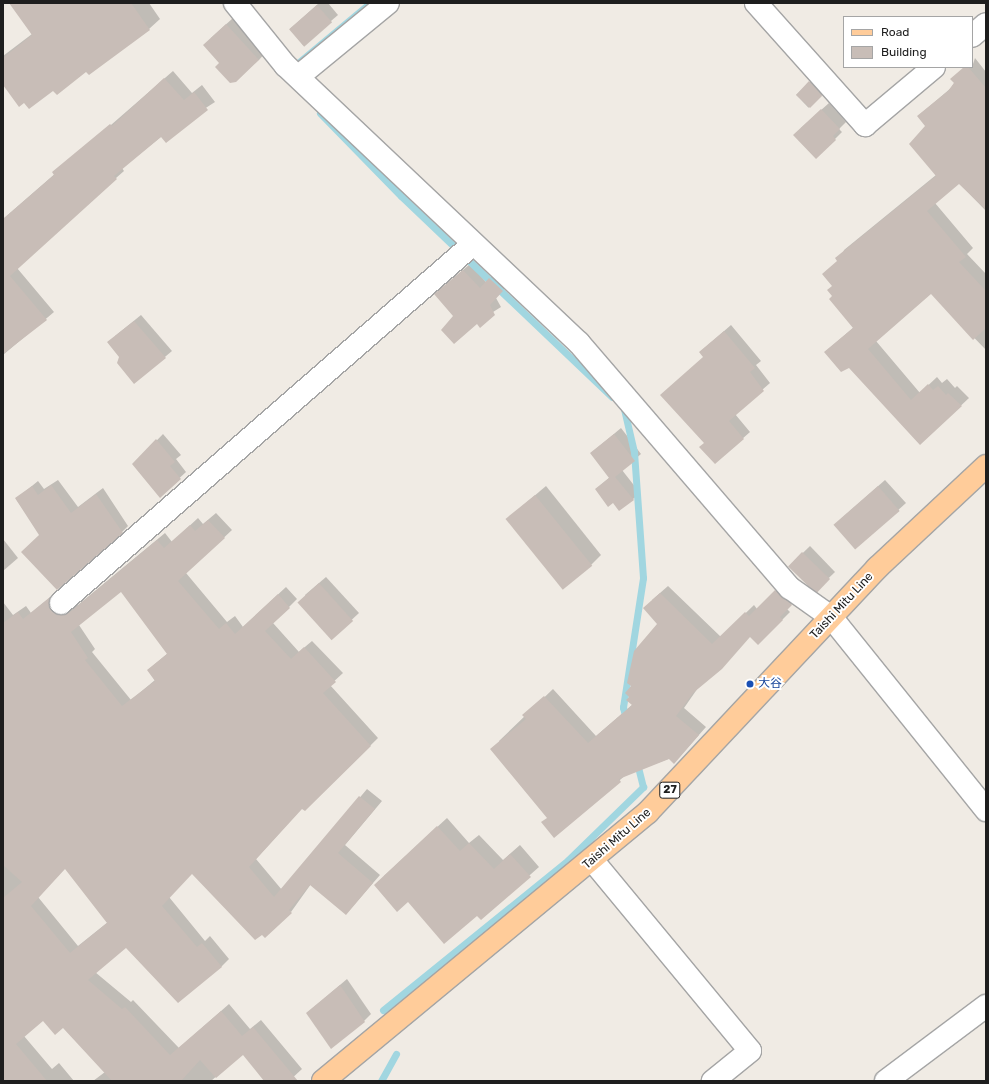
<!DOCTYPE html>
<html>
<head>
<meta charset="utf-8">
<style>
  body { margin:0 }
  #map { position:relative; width:989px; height:1084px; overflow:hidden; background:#f0ebe4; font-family:Rubik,"Noto Sans JP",sans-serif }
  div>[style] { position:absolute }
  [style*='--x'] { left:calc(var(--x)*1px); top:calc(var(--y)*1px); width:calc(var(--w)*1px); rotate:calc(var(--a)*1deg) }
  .shadow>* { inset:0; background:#0003; transform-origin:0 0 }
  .stream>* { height:7px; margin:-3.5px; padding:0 3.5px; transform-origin:3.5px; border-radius:3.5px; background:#a1d6e0 }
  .building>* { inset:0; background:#c8bdb7; transform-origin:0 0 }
  .roads { filter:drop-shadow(1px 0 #a5a5a5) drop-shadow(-1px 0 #a5a5a5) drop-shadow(0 1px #a5a5a5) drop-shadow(0 -1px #a5a5a5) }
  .minor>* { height:22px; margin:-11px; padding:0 11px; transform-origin:11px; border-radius:11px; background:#fff }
  .major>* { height:22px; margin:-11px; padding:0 11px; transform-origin:11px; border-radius:11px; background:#ffcc9a }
  .dots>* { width:11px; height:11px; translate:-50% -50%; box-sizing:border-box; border:2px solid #fff; border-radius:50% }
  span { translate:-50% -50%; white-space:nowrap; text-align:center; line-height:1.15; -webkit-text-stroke:4px #fff; paint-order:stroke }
  .shield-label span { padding:1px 3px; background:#fff; border:1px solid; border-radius:3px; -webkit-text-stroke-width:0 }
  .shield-label { font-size:11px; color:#1e1e1e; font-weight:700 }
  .street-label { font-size:12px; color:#1e1e1e }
  .transit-label { font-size:12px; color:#164399 }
  .left { translate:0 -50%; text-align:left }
  .frame { position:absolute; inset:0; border:4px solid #1e1e1e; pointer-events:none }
  .legend { position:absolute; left:843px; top:16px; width:130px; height:52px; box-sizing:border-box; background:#fff; border:1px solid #a5a5a5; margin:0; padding:5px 7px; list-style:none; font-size:12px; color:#1e1e1e }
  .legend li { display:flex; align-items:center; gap:8px; height:20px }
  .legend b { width:20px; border:1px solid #a5a5a5 }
</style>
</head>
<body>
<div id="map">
  <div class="shadow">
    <i style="clip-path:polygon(10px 3px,149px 3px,160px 19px,149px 29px,54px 89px,3px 84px,3px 56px,32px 34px)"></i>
    <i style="clip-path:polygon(319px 3px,328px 3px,338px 15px,303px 45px,290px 29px)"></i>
    <i style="clip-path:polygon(233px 18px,265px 53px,259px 60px,220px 63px,211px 38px)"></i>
    <i style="clip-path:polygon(975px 58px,986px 72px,986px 211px,959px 183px,935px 203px,973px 248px,967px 254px,986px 274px,986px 350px,931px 293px,876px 341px,920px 393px,937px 377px,942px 383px,947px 379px,955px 388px,957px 386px,969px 398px,920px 444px,850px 367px,825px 352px,854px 327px,833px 296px,833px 286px,844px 250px,936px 175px,926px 126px,918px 116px,951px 88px,964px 67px,972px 67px)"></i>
    <i style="clip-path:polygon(173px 71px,192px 93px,202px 85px,215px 102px,162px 136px,122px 168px,124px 171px,116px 178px,17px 268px,54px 312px,3px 355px,3px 219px)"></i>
    <i style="left:813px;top:79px;width:18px;height:23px;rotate:47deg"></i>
    <i style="clip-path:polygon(829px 103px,846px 122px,839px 129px,842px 132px,816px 158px,801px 128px)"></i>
    <i style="clip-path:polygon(470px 264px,486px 282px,496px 272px,508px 284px,496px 298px,501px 307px,477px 322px,455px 316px,442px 288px)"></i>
    <i style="clip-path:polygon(141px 315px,172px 351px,134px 383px,115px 336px)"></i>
    <i style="clip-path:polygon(731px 325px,761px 361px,756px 365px,770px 383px,735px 414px,750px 432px,715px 463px,704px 443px,704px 357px,700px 352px)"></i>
    <i style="clip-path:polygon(621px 428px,641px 454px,622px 470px,640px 493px,633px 499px,613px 502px,596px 489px,610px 477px,591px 453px)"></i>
    <i style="clip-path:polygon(163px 434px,181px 455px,176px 459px,186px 472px,160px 496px,134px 464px)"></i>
    <i style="clip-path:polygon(58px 480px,78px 507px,103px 488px,128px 526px,122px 532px,41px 535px,16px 499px,38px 481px,44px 489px)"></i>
    <i style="clip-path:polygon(885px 480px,906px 503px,856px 548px,842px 518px)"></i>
    <i style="clip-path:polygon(546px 486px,601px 555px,591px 565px,507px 519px)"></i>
    <i style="clip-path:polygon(evenodd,216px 513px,232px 530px,186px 573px,227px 622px,235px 616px,243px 627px,286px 587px,297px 599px,273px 623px,299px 652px,312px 641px,343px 673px,330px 685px,378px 738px,305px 810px,302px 808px,256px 859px,282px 890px,367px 789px,382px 801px,345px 845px,380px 875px,346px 914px,311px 884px,291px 912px,192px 873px,169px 897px,205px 941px,210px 936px,229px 959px,221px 967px,126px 946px,95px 972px,131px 1002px,133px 1000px,179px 1048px,229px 1004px,250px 1029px,261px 1020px,302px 1069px,289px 1081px,265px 1081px,243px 1053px,211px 1081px,93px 1081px,105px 1072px,63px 1027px,43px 1019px,24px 1036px,52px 1069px,59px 1063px,74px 1081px,3px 1081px,3px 602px,13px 615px,26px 606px,31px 613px,58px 591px,59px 604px,65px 608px,78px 605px,165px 533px,172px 542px,198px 518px,203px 524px,216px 513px,121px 590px,168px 653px,148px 670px,155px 680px,131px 700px,92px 652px,95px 649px,79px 625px,121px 590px,216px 513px,65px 868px,108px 922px,78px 946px,38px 897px,65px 868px)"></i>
    <i style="clip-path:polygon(3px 539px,18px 558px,3px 571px)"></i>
    <i style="left:810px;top:546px;width:36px;height:29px;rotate:46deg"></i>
    <i style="clip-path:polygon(326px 577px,359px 613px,331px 639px,305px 595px)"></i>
    <i style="clip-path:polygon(784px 583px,799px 597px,787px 609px,790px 612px,758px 644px,750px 636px,700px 685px,684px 708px,706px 727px,682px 754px,627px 774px,554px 836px,548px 818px,499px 741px,553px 689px,596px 736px,632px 705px,632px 686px,658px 624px,652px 600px,668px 586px,721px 637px,754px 605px,757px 609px)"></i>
    <i style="clip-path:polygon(447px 818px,469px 843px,479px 835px,503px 860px,520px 845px,539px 867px,481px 918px,477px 914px,408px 901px,384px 876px)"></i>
    <i style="clip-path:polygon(347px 979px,371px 1014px,364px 1021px,307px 1013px)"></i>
  </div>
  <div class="stream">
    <i style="--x:292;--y:68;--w:102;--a:-39.8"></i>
    <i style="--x:320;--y:113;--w:116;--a:45.7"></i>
    <i style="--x:401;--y:196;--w:291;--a:43.6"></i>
    <i style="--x:624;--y:409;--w:44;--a:76.9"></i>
    <i style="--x:634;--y:452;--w:126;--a:85.9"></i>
    <i style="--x:643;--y:578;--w:131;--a:98.8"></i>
    <i style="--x:623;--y:707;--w:13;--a:77"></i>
    <i style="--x:383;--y:1010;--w:238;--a:-39"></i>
    <i style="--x:568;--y:860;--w:105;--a:-44.2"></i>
    <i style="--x:643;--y:787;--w:25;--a:-104"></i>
    <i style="--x:381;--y:1081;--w:31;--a:-61"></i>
  </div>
  <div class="building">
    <i style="clip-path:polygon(9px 3px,131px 3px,150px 30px,89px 75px,86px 72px,57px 95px,53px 91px,29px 109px,24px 103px,19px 107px,3px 85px,3px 58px,32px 35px)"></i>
    <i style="left:317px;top:5px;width:23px;height:37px;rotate:49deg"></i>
    <i style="clip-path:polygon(226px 24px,259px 60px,236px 82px,230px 83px,215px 67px,219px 63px,203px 45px)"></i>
    <i style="clip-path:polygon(964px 67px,968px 67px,986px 88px,986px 210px,959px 184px,927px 211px,966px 257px,959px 262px,986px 291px,986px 328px,973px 340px,931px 294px,868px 349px,911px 400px,928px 384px,933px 390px,938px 386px,946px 395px,948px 393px,962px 406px,920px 445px,849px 368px,841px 372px,824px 352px,853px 328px,829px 299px,832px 296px,827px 290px,832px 286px,822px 274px,837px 261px,835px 258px,936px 176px,909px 144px,925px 126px,917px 116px,948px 91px,954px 83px,950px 79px)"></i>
    <i style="clip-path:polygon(164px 78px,184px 100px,194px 92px,208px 110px,166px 143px,161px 137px,114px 176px,117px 179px,10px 276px,47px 320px,3px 354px,3px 219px,54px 175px,52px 172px,110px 124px,112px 126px)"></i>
    <i style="clip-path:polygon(809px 81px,822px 96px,810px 108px,796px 95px)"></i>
    <i style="clip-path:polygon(821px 109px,840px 129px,833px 136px,836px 140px,816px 159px,793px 135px)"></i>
    <i style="clip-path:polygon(463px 270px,480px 288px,489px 278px,503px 291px,490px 305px,495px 315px,480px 328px,477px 324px,454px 344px,441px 330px,453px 316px,434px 294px)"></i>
    <i style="clip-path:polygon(134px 321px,166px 358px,134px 384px,117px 363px,119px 357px,107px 342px)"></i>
    <i style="clip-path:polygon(724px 331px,755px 368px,750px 372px,764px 391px,729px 421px,744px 439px,715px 464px,699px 447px,704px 443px,660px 395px,703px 357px,699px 352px)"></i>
    <i style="clip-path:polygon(614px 434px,635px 461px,615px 477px,634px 500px,619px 511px,613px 503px,608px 507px,595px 489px,609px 478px,590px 453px)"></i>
    <i style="clip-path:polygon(156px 439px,175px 462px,170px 466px,181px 479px,160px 498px,132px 464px)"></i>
    <i style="clip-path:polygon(51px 485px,71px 513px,96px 494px,123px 533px,57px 590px,21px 552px,39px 535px,15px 498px,32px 486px,38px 495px)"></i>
    <i style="left:878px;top:486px;width:33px;height:59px;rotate:49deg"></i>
    <i style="left:535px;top:495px;width:91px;height:38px;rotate:51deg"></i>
    <i style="clip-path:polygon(evenodd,208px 520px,225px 538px,178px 581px,219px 629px,226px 623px,235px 634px,278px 594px,290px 608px,265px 631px,291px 659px,304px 647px,336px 682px,323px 693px,371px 746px,305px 811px,302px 809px,249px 867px,274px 897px,359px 796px,375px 809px,338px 853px,373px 883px,346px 915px,310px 885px,289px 910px,292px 913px,265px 938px,262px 935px,255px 940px,192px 874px,162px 906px,197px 947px,202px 943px,222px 967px,178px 1003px,126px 948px,88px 980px,122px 1009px,125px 1007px,170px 1055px,221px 1011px,242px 1036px,253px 1027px,298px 1081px,264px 1081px,243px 1055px,216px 1078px,200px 1060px,181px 1081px,112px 1081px,63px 1028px,55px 1035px,43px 1021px,16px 1044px,47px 1081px,3px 1081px,3px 898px,22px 882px,3px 865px,3px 623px,18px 612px,23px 619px,50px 597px,52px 611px,57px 615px,69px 613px,157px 540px,164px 548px,190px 525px,195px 531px,208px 520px,121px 592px,167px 654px,147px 670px,155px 681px,122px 706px,85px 660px,88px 658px,71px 632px,121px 592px,208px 520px,65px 869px,107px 923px,70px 953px,31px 906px,65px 869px)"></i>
    <i style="left:802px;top:552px;width:39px;height:20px;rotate:44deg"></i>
    <i style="left:319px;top:583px;width:51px;height:29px;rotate:48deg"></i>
    <i style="clip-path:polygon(775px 590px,792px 605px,780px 617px,783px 620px,758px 645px,750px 637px,722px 669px,693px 693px,676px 716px,699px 735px,674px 764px,669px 759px,619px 779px,621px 782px,554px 838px,541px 822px,547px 818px,490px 749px,526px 719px,522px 715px,544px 696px,588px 743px,632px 705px,626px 700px,629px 697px,625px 693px,631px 686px,627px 683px,634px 651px,657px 624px,643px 608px,660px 593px,712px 644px,745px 612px,749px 616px)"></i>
    <i style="clip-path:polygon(437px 826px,460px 851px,469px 843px,494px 869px,510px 854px,531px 877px,481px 920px,477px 916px,444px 944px,408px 902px,397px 912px,374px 885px)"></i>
    <i style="clip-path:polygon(340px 985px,365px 1022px,331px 1049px,306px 1013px)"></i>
  </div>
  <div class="roads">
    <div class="minor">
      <i style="--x:235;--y:3;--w:80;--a:51.1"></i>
      <i style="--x:285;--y:65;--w:405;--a:43.4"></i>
      <i style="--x:579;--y:343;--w:323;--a:49.3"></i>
      <i style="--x:790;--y:588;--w:50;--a:35.3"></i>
      <i style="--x:831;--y:617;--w:248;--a:51.2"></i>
      <i style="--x:756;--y:3;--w:164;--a:48.2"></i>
      <i style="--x:865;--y:125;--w:90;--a:-40"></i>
      <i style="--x:972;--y:36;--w:18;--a:-41"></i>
      <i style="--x:299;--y:76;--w:115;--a:-39.4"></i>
      <i style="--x:61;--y:603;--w:545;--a:-41.06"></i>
      <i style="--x:593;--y:861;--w:246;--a:50.4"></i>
      <i style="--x:750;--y:1051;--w:48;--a:141"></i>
      <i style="--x:886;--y:1081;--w:125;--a:-36.9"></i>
    </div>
    <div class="major">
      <i style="--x:323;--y:1081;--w:422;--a:-39.6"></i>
      <i style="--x:648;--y:812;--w:335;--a:-46.8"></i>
      <i style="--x:877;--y:568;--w:149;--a:-43.1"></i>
    </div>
  </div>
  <div class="dots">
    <i style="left:750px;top:684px;background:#1a4fb4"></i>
  </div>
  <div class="shield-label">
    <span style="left:670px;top:790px">27</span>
  </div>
  <div class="street-label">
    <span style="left:842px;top:606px;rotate:-47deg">Taishi Mitu Line</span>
    <span style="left:617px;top:839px;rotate:-41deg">Taishi Mitu Line</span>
  </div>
  <div class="transit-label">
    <span class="left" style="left:758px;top:684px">大谷</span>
  </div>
  <div class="frame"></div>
  <ul class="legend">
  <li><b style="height:5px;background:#ffcc9a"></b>Road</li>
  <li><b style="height:11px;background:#c8bdb7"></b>Building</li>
  </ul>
</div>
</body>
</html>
